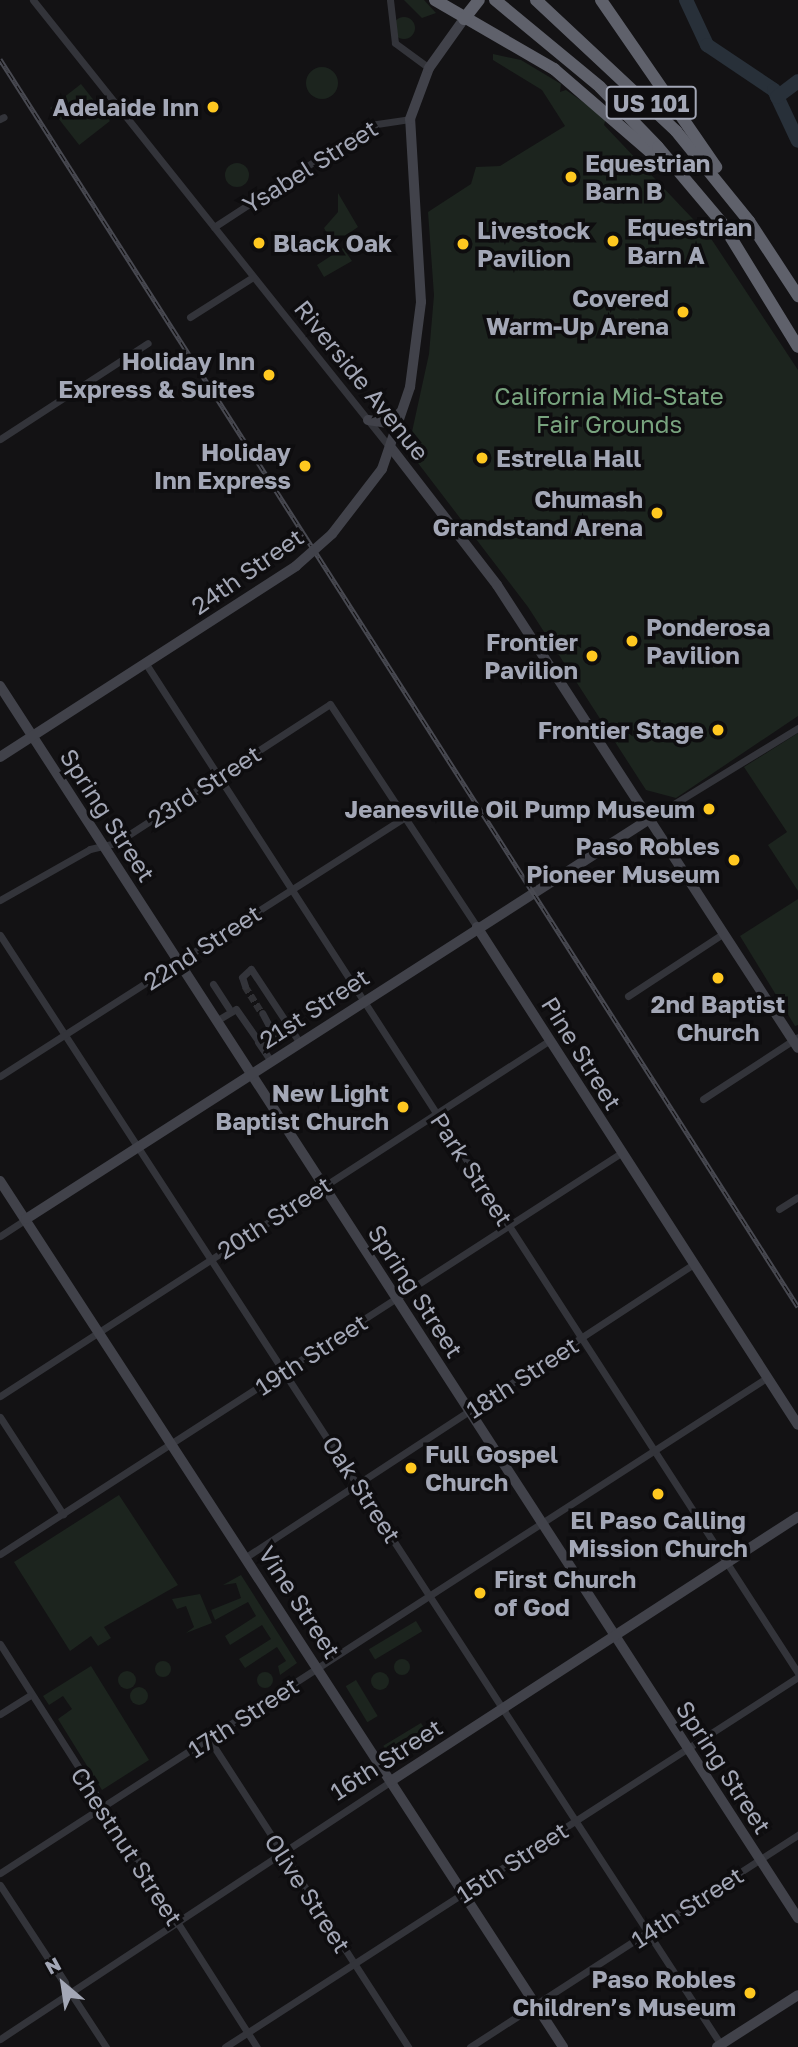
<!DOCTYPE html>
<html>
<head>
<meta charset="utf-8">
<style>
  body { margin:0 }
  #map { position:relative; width:798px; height:2047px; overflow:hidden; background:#131214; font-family:"Golos Text",sans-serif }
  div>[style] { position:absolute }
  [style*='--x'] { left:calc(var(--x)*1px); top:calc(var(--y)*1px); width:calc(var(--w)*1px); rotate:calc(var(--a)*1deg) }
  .green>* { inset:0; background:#1c241e; transform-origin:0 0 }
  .round { border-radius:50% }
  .river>* { height:14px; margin:-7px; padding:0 7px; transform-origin:7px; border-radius:7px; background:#283039 }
  .street-tunnel>* { height:7px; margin-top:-3.5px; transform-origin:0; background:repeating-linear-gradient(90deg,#303034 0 7px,transparent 0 10.5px) }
  .street>* { height:7px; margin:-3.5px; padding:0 3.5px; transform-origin:3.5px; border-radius:3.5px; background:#33343a }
  .secondary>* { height:10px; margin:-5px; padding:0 5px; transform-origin:5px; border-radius:5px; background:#41424a }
  .highway>* { height:12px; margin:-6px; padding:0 6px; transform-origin:6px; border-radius:6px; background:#5f616b }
  .rail>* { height:5px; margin-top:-2.5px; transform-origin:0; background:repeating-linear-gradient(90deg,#0e0d0f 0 8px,#484951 0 16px); box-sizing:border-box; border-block:2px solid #484951 }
  .secondary-bridge>* { height:10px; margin:-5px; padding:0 5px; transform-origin:5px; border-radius:5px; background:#41424a }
  .dots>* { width:19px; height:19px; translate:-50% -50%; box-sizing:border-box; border:4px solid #0e0d0f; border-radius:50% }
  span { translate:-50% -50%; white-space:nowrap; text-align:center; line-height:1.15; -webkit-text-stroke:7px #0e0d0f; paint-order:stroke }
  .shield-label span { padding:2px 5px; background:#0e0d0f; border:2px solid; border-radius:5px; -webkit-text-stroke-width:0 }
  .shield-label { font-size:23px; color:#a3a7b6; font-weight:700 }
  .poi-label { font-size:24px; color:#a3a7b6; font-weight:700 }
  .right { translate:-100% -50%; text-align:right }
  .left { translate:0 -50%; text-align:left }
  .street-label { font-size:24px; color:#a3a7b6 }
  .park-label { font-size:24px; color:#78a37e }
  .north { position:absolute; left:28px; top:1949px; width:70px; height:70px; -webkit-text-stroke:5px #0e0d0f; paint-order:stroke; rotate:331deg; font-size:19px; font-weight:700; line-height:28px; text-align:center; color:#a3a7b6 }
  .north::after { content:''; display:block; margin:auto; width:24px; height:32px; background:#a3a7b6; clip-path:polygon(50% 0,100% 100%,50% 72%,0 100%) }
</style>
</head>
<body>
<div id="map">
  <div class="green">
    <i style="clip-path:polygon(404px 0,424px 0,436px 13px,422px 18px)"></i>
    <i class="round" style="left:393px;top:17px;width:22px;height:22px"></i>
    <i style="clip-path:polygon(493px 54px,521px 60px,561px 84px,560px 92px,566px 90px,606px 118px,604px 125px,710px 237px,798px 370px,798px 716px,676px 798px,646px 790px,528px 607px,408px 450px,429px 354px,434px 295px,428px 212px,471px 184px,476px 167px,500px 166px,565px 126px,542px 90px,493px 60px)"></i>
    <i class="round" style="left:306px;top:67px;width:32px;height:32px"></i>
    <i style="left:81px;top:84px;width:47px;height:39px;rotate:52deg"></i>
    <i class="round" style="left:225px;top:163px;width:24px;height:24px"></i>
    <i style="clip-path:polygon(338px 193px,358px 227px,333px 244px,324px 228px,338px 212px)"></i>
    <i style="clip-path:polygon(343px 248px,352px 261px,324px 277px,317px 265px)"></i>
    <i style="clip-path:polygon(798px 733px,798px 891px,768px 845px,787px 832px,744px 767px)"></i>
    <i style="clip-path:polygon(798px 899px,798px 1025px,795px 1026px,740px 936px)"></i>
    <i style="clip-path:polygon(119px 1495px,178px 1585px,104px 1627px,111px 1638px,98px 1646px,91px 1636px,70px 1651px,14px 1562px)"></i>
    <i style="clip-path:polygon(241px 1575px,297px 1663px,280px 1675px,278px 1666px,286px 1661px,277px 1647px,245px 1668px,239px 1659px,271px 1639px,262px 1625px,230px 1645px,225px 1636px,256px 1616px,248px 1602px,215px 1620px,211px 1610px,241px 1598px,236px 1583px,223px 1585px)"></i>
    <i style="clip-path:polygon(200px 1594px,212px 1623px,186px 1633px,194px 1627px,186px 1606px,177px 1609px,172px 1599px)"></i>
    <i style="left:416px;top:1621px;width:12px;height:55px;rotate:59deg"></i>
    <i class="round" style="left:394px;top:1659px;width:16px;height:16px"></i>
    <i class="round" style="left:155px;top:1661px;width:16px;height:16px"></i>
    <i style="clip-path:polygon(91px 1666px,149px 1760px,102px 1790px,58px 1719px,72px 1709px,63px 1696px,49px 1705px,43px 1696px)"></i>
    <i class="round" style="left:118px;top:1671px;width:18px;height:18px"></i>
    <i class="round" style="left:257px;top:1672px;width:16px;height:16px"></i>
    <i class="round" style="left:371px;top:1672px;width:18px;height:18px"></i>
    <i style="left:356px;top:1680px;width:42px;height:12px;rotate:59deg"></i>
    <i class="round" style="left:130px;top:1687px;width:18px;height:18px"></i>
    <i style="left:421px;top:1723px;width:17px;height:44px;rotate:59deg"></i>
  </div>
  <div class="river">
    <i style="--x:686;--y:0;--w:50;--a:65"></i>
    <i style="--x:707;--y:45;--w:81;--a:33.9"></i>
    <i style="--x:774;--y:90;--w:56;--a:64.8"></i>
    <i style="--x:777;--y:97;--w:26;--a:-37"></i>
  </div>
  <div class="street-tunnel">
    <i style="--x:245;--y:986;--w:32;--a:58"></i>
  </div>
  <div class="street">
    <i style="--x:33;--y:0;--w:574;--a:51.43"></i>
    <i style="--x:390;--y:0;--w:43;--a:83.4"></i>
    <i style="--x:395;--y:43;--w:42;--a:36.3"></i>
    <i style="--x:0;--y:119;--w:4;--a:-27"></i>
    <i style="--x:214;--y:227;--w:186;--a:-33.2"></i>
    <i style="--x:370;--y:125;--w:40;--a:-8.5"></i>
    <i style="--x:190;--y:317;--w:75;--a:-32.4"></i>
    <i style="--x:0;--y:439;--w:176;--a:-33"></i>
    <i style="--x:146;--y:664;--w:1201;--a:57.13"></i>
    <i style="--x:651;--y:818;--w:172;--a:-31.5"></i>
    <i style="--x:0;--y:900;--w:103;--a:-29.5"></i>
    <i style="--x:90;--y:849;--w:27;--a:-13"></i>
    <i style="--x:116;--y:843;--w:255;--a:-33"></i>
    <i style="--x:330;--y:704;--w:267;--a:56.6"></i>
    <i style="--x:0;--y:935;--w:1324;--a:56.99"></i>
    <i style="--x:213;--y:984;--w:33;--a:57"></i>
    <i style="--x:245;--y:986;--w:9;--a:-108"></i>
    <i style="--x:242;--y:977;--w:12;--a:-42"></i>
    <i style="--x:251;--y:969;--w:89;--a:56.5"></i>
    <i style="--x:628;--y:996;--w:115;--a:-33.3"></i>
    <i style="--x:216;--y:1021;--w:23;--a:-31"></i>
    <i style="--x:236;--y:1009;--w:39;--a:55"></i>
    <i style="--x:258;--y:1041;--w:12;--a:9"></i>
    <i style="--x:270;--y:1043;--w:8;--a:-50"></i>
    <i style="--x:275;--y:1037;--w:27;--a:-118"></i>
    <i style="--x:258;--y:1042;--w:23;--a:56"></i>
    <i style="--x:0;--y:1076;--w:479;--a:-32.6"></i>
    <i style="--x:703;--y:1099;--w:113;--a:-33.1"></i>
    <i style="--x:779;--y:1209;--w:22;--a:-32"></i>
    <i style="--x:0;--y:1236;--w:31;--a:-33"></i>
    <i style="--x:0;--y:1396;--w:655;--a:-32.91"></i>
    <i style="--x:0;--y:1417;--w:116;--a:57"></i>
    <i style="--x:0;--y:1554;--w:739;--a:-32.85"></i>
    <i style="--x:246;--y:1557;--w:533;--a:-33.21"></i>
    <i style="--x:0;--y:1644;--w:478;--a:57.5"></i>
    <i style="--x:0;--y:1714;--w:34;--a:-32"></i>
    <i style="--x:209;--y:1739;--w:367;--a:57.1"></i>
    <i style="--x:0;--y:1873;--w:914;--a:-32.86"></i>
    <i style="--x:0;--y:1885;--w:194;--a:56.8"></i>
    <i style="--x:52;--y:1962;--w:24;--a:57"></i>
    <i style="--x:0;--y:2039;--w:468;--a:-33.4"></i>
    <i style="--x:225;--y:2047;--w:682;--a:-32.85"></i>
    <i style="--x:470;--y:2047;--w:391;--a:-32.9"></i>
  </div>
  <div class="secondary">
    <i style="--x:368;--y:420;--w:20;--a:9"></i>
    <i style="--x:388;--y:423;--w:17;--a:-40"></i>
    <i style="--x:392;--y:449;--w:172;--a:52.3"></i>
    <i style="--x:497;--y:585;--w:552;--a:56.97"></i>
    <i style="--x:332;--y:534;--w:82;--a:-52.4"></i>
    <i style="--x:382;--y:469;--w:87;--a:-71.1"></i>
    <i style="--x:410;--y:387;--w:86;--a:-82.6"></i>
    <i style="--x:421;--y:302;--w:183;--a:-93.4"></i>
    <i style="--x:410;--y:119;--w:54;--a:-69.6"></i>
    <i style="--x:429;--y:68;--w:60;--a:-54.5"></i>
    <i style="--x:0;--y:686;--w:1468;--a:57.07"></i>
    <i style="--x:0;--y:757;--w:352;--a:-32.8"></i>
    <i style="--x:477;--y:927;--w:592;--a:57.2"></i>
    <i style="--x:0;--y:1181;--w:1033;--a:56.97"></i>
    <i style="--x:26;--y:1219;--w:743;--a:-32.68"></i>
    <i style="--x:391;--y:1781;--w:485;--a:-33"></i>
    <i style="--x:717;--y:2047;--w:96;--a:-32.7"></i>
  </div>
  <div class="highway">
    <i style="--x:435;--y:0;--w:138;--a:30.1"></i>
    <i style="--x:554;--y:69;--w:145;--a:40.8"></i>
    <i style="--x:495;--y:0;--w:136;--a:39.6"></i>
    <i style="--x:600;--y:87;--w:83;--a:46"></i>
    <i style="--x:658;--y:147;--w:99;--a:49.9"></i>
    <i style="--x:722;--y:223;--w:145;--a:58.5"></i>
    <i style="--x:536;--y:0;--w:192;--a:43.1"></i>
    <i style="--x:676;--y:131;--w:116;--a:51"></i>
    <i style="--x:749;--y:221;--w:90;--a:56.8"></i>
    <i style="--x:601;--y:0;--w:203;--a:55.4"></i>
    <i style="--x:464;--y:19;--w:24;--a:-52"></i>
  </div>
  <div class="rail">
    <i style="--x:0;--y:59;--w:1481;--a:57.4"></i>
  </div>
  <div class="secondary-bridge">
    <i style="--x:296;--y:566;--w:48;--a:-41.6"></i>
  </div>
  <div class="dots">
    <i style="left:213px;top:107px;background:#ffc820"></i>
    <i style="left:571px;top:177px;background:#ffc820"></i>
    <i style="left:613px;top:241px;background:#ffc820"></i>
    <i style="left:259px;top:243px;background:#ffc820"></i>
    <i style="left:463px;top:244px;background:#ffc820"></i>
    <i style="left:683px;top:312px;background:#ffc820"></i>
    <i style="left:269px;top:375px;background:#ffc820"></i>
    <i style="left:482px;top:458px;background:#ffc820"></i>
    <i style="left:305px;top:466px;background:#ffc820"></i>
    <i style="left:657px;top:513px;background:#ffc820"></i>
    <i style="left:632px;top:641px;background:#ffc820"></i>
    <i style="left:592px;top:656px;background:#ffc820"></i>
    <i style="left:718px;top:730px;background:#ffc820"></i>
    <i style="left:709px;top:809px;background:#ffc820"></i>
    <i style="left:734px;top:860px;background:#ffc820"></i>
    <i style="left:718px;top:978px;background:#ffc820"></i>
    <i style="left:403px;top:1107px;background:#ffc820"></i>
    <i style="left:411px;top:1468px;background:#ffc820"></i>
    <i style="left:658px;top:1494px;background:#ffc820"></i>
    <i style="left:480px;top:1593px;background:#ffc820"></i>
    <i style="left:750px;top:1993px;background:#ffc820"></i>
  </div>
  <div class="shield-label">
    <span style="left:651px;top:103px">US 101</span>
  </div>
  <div class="poi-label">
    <span class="right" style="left:199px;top:107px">Adelaide Inn</span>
    <span class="left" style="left:585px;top:177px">Equestrian<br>Barn B</span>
    <span class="left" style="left:627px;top:241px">Equestrian<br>Barn A</span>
    <span class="left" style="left:477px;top:244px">Livestock<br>Pavilion</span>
    <span class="left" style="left:273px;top:243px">Black Oak</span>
    <span class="right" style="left:669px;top:312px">Covered<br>Warm-Up Arena</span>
    <span class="right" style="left:255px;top:375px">Holiday Inn<br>Express &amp; Suites</span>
    <span class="right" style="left:291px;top:466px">Holiday<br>Inn Express</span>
    <span class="left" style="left:496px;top:458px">Estrella Hall</span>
    <span class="right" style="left:643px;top:513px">Chumash<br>Grandstand Arena</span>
    <span class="left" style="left:646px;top:641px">Ponderosa<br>Pavilion</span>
    <span class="right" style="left:578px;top:656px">Frontier<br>Pavilion</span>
    <span class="right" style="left:704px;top:730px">Frontier Stage</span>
    <span class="right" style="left:695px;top:809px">Jeanesville Oil Pump Museum</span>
    <span class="right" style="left:720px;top:860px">Paso Robles<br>Pioneer Museum</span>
    <span style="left:718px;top:1018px">2nd Baptist<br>Church</span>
    <span class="right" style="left:389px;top:1107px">New Light<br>Baptist Church</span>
    <span class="left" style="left:425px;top:1468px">Full Gospel<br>Church</span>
    <span style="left:658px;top:1534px">El Paso Calling<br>Mission Church</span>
    <span class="left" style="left:494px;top:1593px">First Church<br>of God</span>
    <span class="right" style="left:736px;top:1993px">Paso Robles<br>Children’s Museum</span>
  </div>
  <div class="street-label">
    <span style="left:310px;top:166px;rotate:-32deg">Ysabel Street</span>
    <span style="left:362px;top:380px;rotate:51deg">Riverside Avenue</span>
    <span style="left:247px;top:571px;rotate:-35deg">24th Street</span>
    <span style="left:204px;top:786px;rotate:-33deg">23rd Street</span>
    <span style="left:108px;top:815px;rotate:57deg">Spring Street</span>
    <span style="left:202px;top:947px;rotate:-33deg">22nd Street</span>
    <span style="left:314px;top:1008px;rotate:-33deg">21st Street</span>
    <span style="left:582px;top:1053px;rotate:58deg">Pine Street</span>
    <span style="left:472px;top:1169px;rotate:57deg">Park Street</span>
    <span style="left:274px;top:1217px;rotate:-33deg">20th Street</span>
    <span style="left:416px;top:1291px;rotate:57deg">Spring Street</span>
    <span style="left:311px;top:1354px;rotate:-33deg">19th Street</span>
    <span style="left:522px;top:1377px;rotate:-33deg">18th Street</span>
    <span style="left:362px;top:1489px;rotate:57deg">Oak Street</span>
    <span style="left:300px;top:1602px;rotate:57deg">Vine Street</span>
    <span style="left:243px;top:1717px;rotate:-33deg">17th Street</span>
    <span style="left:386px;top:1759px;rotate:-33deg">16th Street</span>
    <span style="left:724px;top:1767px;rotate:57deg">Spring Street</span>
    <span style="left:127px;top:1846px;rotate:57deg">Chestnut Street</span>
    <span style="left:512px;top:1862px;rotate:-33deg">15th Street</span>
    <span style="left:308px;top:1893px;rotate:57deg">Olive Street</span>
    <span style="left:687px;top:1907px;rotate:-33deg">14th Street</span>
  </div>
  <div class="park-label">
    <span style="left:609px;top:410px">California Mid-State<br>Fair Grounds</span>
  </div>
  <div class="north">N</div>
</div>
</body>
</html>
